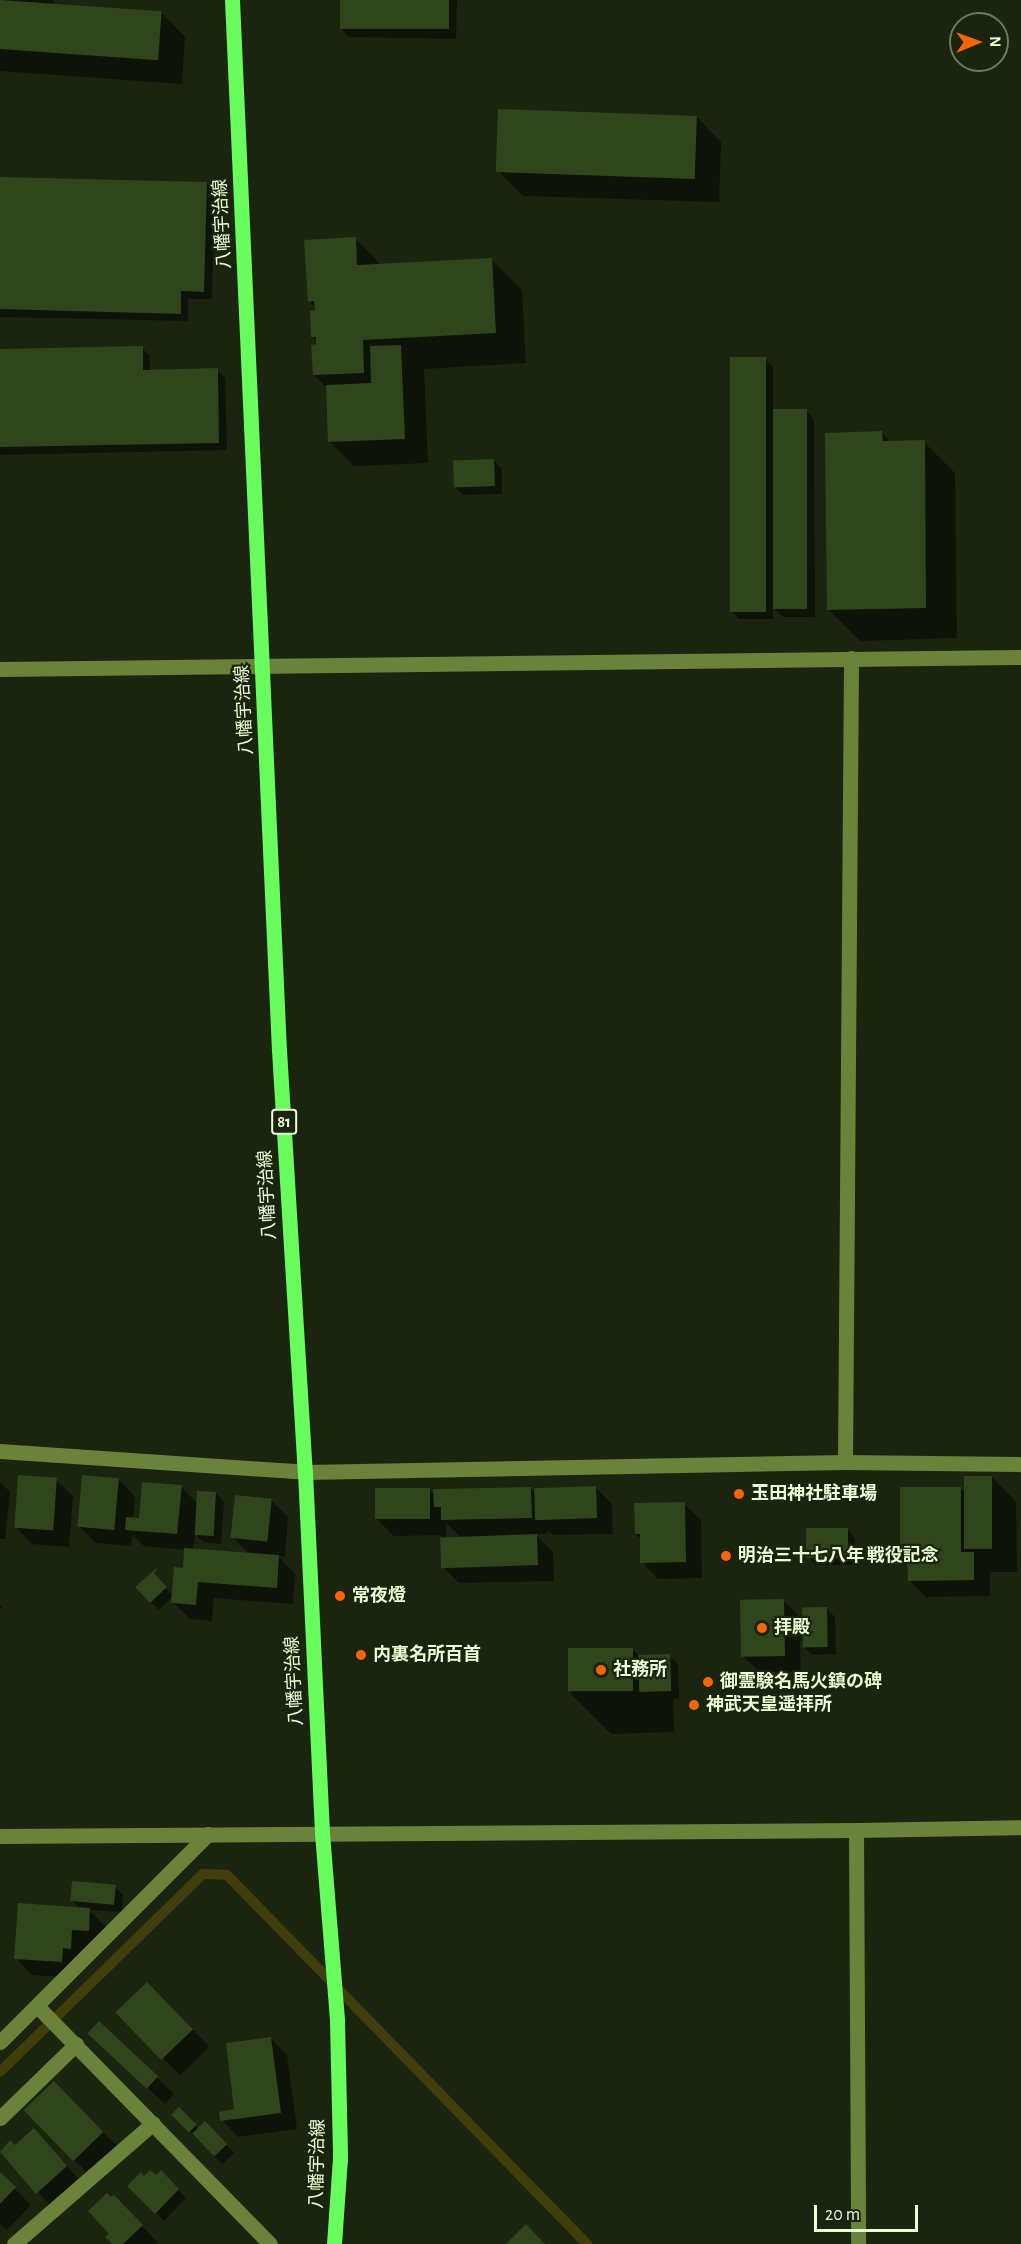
<!DOCTYPE html>
<html>
<head>
<meta charset="utf-8">
<style>
  body { margin:0 }
  #map { position:relative; width:1021px; height:2244px; overflow:hidden; background:#1a240f; font-family:"Alegreya Sans","Noto Sans JP",sans-serif }
  div>[style] { position:absolute }
  [style*='--x'] { left:calc(var(--x)*1px); top:calc(var(--y)*1px); width:calc(var(--w)*1px); rotate:calc(var(--a)*1deg) }
  .shadow>* { inset:0; background:#0007; transform-origin:0 0 }
  .stream>* { height:10px; margin:-5px; padding:0 5px; transform-origin:5px; border-radius:5px; background:#423e0b }
  .building>* { inset:0; background:#30451b; transform-origin:0 0 }
  .minor>* { height:15px; margin:-7.5px; padding:0 7.5px; transform-origin:7.5px; border-radius:7.5px; background:#6b823b }
  .major>* { height:15px; margin:-7.5px; padding:0 7.5px; transform-origin:7.5px; border-radius:7.5px; background:#69fc5d }
  .dots>* { width:16px; height:16px; translate:-50% -50%; box-sizing:border-box; border:3px solid #1a240f; border-radius:50% }
  span { translate:-50% -50%; white-space:nowrap; text-align:center; line-height:1.15; -webkit-text-stroke:4.5px #1a240f; paint-order:stroke }
  .shield-label span { padding:2px 4px; background:#1a240f; border:2px solid; border-radius:4px; -webkit-text-stroke-width:0 }
  .shield-label { font-size:16px; color:#edfed3; font-weight:700 }
  .street-label { font-size:18px; color:#edfed3 }
  .poi-label { font-size:18px; color:#edfed3; font-weight:700 }
  .left { translate:0 -50%; text-align:left }
  .north { position:absolute; left:949px; top:12px; width:60px; height:60px; box-sizing:border-box; background:#1a240f; border:2px solid #6e7b5d; border-radius:50%; rotate:89deg; font-size:16px; font-weight:700; line-height:24px; text-align:center; color:#edfed3 }
  .north::after { content:''; display:block; margin:auto; width:21px; height:27px; background:#f96505; clip-path:polygon(50% 0,100% 100%,50% 72%,0 100%) }
  .scale { position:absolute; left:814px; top:2205px; width:104px; height:27px; box-sizing:border-box; border:3px solid #edfed3; border-top:0; padding-left:8px; font-size:18px; line-height:21px; white-space:nowrap; color:#edfed3; -webkit-text-stroke:4px #1a240f; paint-order:stroke }
</style>
</head>
<body>
<div id="map">
  <div class="shadow">
    <i style="clip-path:polygon(0 0,54px 0,54px 4px,161px 12px,185px 37px,182px 84px,0 71px)"></i>
    <i style="clip-path:polygon(342px 0,457px 0,456px 39px,349px 37px,341px 29px)"></i>
    <i style="clip-path:polygon(697px 117px,721px 142px,719px 202px,523px 196px,498px 171px)"></i>
    <i style="clip-path:polygon(0 179px,207px 184px,215px 192px,212px 299px,188px 299px,188px 321px,0 317px)"></i>
    <i style="clip-path:polygon(355px 238px,382px 266px,491px 259px,522px 290px,526px 363px,424px 369px,428px 463px,354px 466px,329px 441px,327px 388px,314px 375px,317px 341px,313px 337px,316px 308px,309px 301px)"></i>
    <i style="clip-path:polygon(142px 348px,150px 356px,150px 372px,217px 370px,225px 378px,227px 450px,0 455px,0 351px)"></i>
    <i style="clip-path:polygon(765px 359px,773px 367px,773px 411px,806px 410px,814px 419px,815px 617px,783px 617px,773px 607px,773px 619px,739px 619px,731px 611px)"></i>
    <i style="clip-path:polygon(882px 433px,891px 443px,924px 442px,955px 473px,957px 638px,860px 641px,829px 610px)"></i>
    <i style="clip-path:polygon(494px 460px,502px 469px,502px 494px,463px 495px,455px 487px)"></i>
    <i style="clip-path:polygon(992px 1477px,1016px 1502px,1017px 1572px,990px 1572px,990px 1596px,926px 1597px,909px 1580px,909px 1565px,902px 1558px,960px 1488px,966px 1494px)"></i>
    <i style="clip-path:polygon(56px 1480px,73px 1496px,69px 1547px,32px 1544px,16px 1527px)"></i>
    <i style="clip-path:polygon(119px 1480px,135px 1497px,133px 1519px,140px 1520px,181px 1487px,198px 1504px,216px 1493px,224px 1502px,221px 1544px,203px 1542px,195px 1534px,193px 1550px,250px 1555px,233px 1537px,271px 1500px,288px 1517px,285px 1557px,278px 1556px,295px 1574px,293px 1604px,214px 1598px,212px 1621px,190px 1619px,173px 1602px,184px 1570px,186px 1550px,144px 1546px,132px 1534px,131px 1546px,96px 1543px,79px 1526px)"></i>
    <i style="clip-path:polygon(0 1482px,10px 1492px,5px 1539px,0 1539px)"></i>
    <i style="clip-path:polygon(evenodd,530px 1488px,536px 1494px,596px 1488px,612px 1504px,613px 1534px,553px 1535px,547px 1530px,548px 1534px,535px 1534px,553px 1552px,554px 1581px,459px 1583px,442px 1566px,441px 1535px,394px 1536px,377px 1519px,429px 1489px,435px 1495px,530px 1488px,446px 1523px,461px 1537px,446px 1537px,446px 1523px)"></i>
    <i style="clip-path:polygon(684px 1504px,701px 1520px,702px 1578px,658px 1579px,642px 1562px,641px 1539px,636px 1534px)"></i>
    <i style="clip-path:polygon(847px 1529px,855px 1538px,855px 1565px,816px 1565px,808px 1557px)"></i>
    <i style="clip-path:polygon(160px 1582px,173px 1596px,159px 1610px,151px 1602px)"></i>
    <i style="clip-path:polygon(783px 1601px,800px 1617px,800px 1623px,827px 1609px,835px 1617px,836px 1654px,812px 1655px,804px 1647px,804px 1641px,800px 1641px,801px 1672px,760px 1672px,743px 1656px)"></i>
    <i style="left:0;top:1605px;width:3px;height:29px;rotate:45deg"></i>
    <i style="clip-path:polygon(632px 1649px,639px 1656px,670px 1656px,678px 1664px,679px 1698px,673px 1699px,674px 1732px,611px 1734px,570px 1693px)"></i>
    <i style="clip-path:polygon(115px 1887px,123px 1895px,122px 1912px,89px 1910px,106px 1927px,79px 1964px,78px 1978px,32px 1975px,16px 1958px,81px 1909px,72px 1901px)"></i>
    <i style="left:147px;top:1984px;width:88px;height:41px;rotate:45deg"></i>
    <i style="clip-path:polygon(99px 2023px,174px 2094px,165px 2104px,106px 2050px)"></i>
    <i style="clip-path:polygon(271px 2039px,287px 2055px,297px 2129px,238px 2137px,222px 2120px,236px 2111px)"></i>
    <i style="left:54px;top:2083px;width:93px;height:40px;rotate:45deg"></i>
    <i style="clip-path:polygon(179px 2109px,199px 2129px,205px 2123px,234px 2153px,222px 2164px,173px 2115px)"></i>
    <i style="clip-path:polygon(34px 2130px,83px 2184px,54px 2210px,1px 2151px,10px 2142px,15px 2147px)"></i>
    <i style="clip-path:polygon(161px 2173px,186px 2198px,164px 2221px,129px 2186px,144px 2178px,156px 2177px)"></i>
    <i style="clip-path:polygon(0 2174px,31px 2205px,7px 2230px,0 2224px)"></i>
    <i style="clip-path:polygon(130px 2213px,158px 2243px,157px 2244px,114px 2244px)"></i>
  </div>
  <div class="stream">
    <i style="--x:0;--y:2072;--w:284;--a:-44.3"></i>
    <i style="--x:203;--y:1874;--w:24;--a:2"></i>
    <i style="--x:227;--y:1875;--w:516;--a:45.71"></i>
  </div>
  <div class="building">
    <i style="left:0;top:0;width:162px;height:49px;rotate:4deg"></i>
    <i style="left:340px;top:0;width:109px;height:29px"></i>
    <i style="left:498px;top:109px;width:199px;height:63px;rotate:2deg"></i>
    <i style="clip-path:polygon(0 177px,207px 182px,204px 292px,181px 291px,181px 314px,0 309px)"></i>
    <i style="clip-path:polygon(356px 237px,357px 265px,492px 258px,496px 333px,363px 340px,364px 373px,313px 375px,311px 345px,316px 344px,316px 337px,311px 337px,310px 311px,315px 310px,314px 301px,308px 302px,304px 240px)"></i>
    <i style="clip-path:polygon(401px 345px,405px 439px,328px 442px,326px 385px,371px 383px,370px 346px)"></i>
    <i style="clip-path:polygon(143px 346px,143px 370px,218px 368px,219px 443px,0 447px,0 349px)"></i>
    <i style="left:730px;top:357px;width:36px;height:255px"></i>
    <i style="left:773px;top:409px;width:34px;height:200px"></i>
    <i style="clip-path:polygon(882px 431px,883px 441px,925px 440px,926px 608px,827px 610px,825px 433px)"></i>
    <i style="left:494px;top:459px;width:27px;height:41px;rotate:88deg"></i>
    <i style="left:18px;top:1475px;width:39px;height:53px;rotate:4deg"></i>
    <i style="left:82px;top:1475px;width:37px;height:52px;rotate:5deg"></i>
    <i style="left:964px;top:1476px;width:28px;height:73px"></i>
    <i style="clip-path:polygon(142px 1482px,182px 1485px,177px 1534px,125px 1530px,126px 1517px,139px 1518px)"></i>
    <i style="left:596px;top:1486px;width:32px;height:62px;rotate:88deg"></i>
    <i style="clip-path:polygon(531px 1487px,532px 1518px,441px 1520px,441px 1507px,434px 1507px,433px 1489px)"></i>
    <i style="clip-path:polygon(900px 1487px,961px 1487px,961px 1552px,974px 1552px,974px 1580px,908px 1581px,907px 1559px,900px 1559px)"></i>
    <i style="left:430px;top:1488px;width:31px;height:55px;rotate:90deg"></i>
    <i style="left:197px;top:1491px;width:19px;height:44px;rotate:3deg"></i>
    <i style="left:235px;top:1495px;width:37px;height:43px;rotate:6deg"></i>
    <i style="clip-path:polygon(685px 1502px,686px 1562px,640px 1563px,640px 1534px,635px 1534px,634px 1503px)"></i>
    <i style="left:806px;top:1528px;width:42px;height:30px"></i>
    <i style="left:537px;top:1534px;width:31px;height:97px;rotate:88deg"></i>
    <i style="clip-path:polygon(184px 1548px,279px 1555px,277px 1588px,198px 1582px,196px 1605px,171px 1603px,174px 1567px,183px 1568px)"></i>
    <i style="clip-path:polygon(158px 1567px,154px 1573px,167px 1587px,150px 1603px,135px 1587px)"></i>
    <i style="left:784px;top:1599px;width:57px;height:44px;rotate:89deg"></i>
    <i style="left:827px;top:1607px;width:40px;height:25px;rotate:89deg"></i>
    <i style="left:786px;top:1622px;width:15px;height:11px"></i>
    <i style="left:633px;top:1648px;width:43px;height:65px;rotate:90deg"></i>
    <i style="left:670px;top:1654px;width:37px;height:32px;rotate:88deg"></i>
    <i style="left:72px;top:1881px;width:44px;height:20px;rotate:5deg"></i>
    <i style="clip-path:polygon(18px 1903px,90px 1908px,89px 1931px,72px 1930px,71px 1949px,63px 1948px,62px 1962px,14px 1959px)"></i>
    <i style="left:147px;top:1982px;width:66px;height:44px;rotate:46deg"></i>
    <i style="left:99px;top:2021px;width:81px;height:17px;rotate:43deg"></i>
    <i style="clip-path:polygon(271px 2037px,281px 2113px,220px 2121px,219px 2112px,234px 2109px,226px 2043px)"></i>
    <i style="left:54px;top:2081px;width:71px;height:42px;rotate:46deg"></i>
    <i style="left:179px;top:2107px;width:25px;height:11px;rotate:45deg"></i>
    <i style="left:205px;top:2121px;width:32px;height:18px;rotate:46deg"></i>
    <i style="clip-path:polygon(34px 2128px,67px 2166px,36px 2194px,0 2152px,10px 2140px,15px 2145px)"></i>
    <i style="clip-path:polygon(150px 2170px,156px 2175px,161px 2170px,179px 2189px,155px 2214px,127px 2186px,141px 2172px,144px 2176px)"></i>
    <i style="clip-path:polygon(0 2172px,16px 2187px,0 2204px)"></i>
    <i style="clip-path:polygon(107px 2193px,111px 2197px,114px 2195px,143px 2225px,123px 2244px,112px 2244px,105px 2237px,109px 2234px,88px 2211px)"></i>
    <i style="clip-path:polygon(526px 2224px,545px 2244px,506px 2244px)"></i>
  </div>
  <div class="minor">
    <i style="--x:0;--y:669;--w:1021;--a:-0.67"></i>
    <i style="--x:0;--y:1451;--w:306;--a:3.9"></i>
    <i style="--x:305;--y:1472;--w:540;--a:-1.06"></i>
    <i style="--x:845;--y:1462;--w:176;--a:0.7"></i>
    <i style="--x:845;--y:1462;--w:804;--a:-89.57"></i>
    <i style="--x:856;--y:1830;--w:414;--a:89.7"></i>
    <i style="--x:0;--y:1836;--w:856;--a:-0.4"></i>
    <i style="--x:856;--y:1830;--w:165;--a:-1"></i>
    <i style="--x:37;--y:2006;--w:333;--a:45.6"></i>
    <i style="--x:0;--y:2042;--w:294;--a:-45"></i>
    <i style="--x:0;--y:2118;--w:106;--a:-44.2"></i>
    <i style="--x:14;--y:2244;--w:184;--a:-41"></i>
  </div>
  <div class="major">
    <i style="--x:232;--y:0;--w:1051;--a:87.44"></i>
    <i style="--x:279;--y:1050;--w:423;--a:86.5"></i>
    <i style="--x:305;--y:1472;--w:361;--a:87.3"></i>
    <i style="--x:322;--y:1833;--w:189;--a:85.4"></i>
    <i style="--x:337;--y:2021;--w:137;--a:88.7"></i>
    <i style="--x:340;--y:2158;--w:86;--a:94"></i>
  </div>
  <div class="dots">
    <i style="left:739px;top:1494px;background:#f96505"></i>
    <i style="left:726px;top:1556px;background:#f96505"></i>
    <i style="left:340px;top:1596px;background:#f96505"></i>
    <i style="left:762px;top:1628px;background:#f96505"></i>
    <i style="left:361px;top:1655px;background:#f96505"></i>
    <i style="left:601px;top:1670px;background:#f96505"></i>
    <i style="left:708px;top:1682px;background:#f96505"></i>
    <i style="left:694px;top:1705px;background:#f96505"></i>
  </div>
  <div class="shield-label">
    <span style="left:284px;top:1122px">81</span>
  </div>
  <div class="street-label">
    <span style="left:223px;top:224px;rotate:-93deg">八幡宇治線</span>
    <span style="left:245px;top:710px;rotate:-93deg">八幡宇治線</span>
    <span style="left:268px;top:1195px;rotate:-93deg">八幡宇治線</span>
    <span style="left:295px;top:1681px;rotate:-93deg">八幡宇治線</span>
    <span style="left:318px;top:2164px;rotate:-89deg">八幡宇治線</span>
  </div>
  <div class="poi-label">
    <span class="left" style="left:751px;top:1494px">玉田神社駐車場</span>
    <span class="left" style="left:738px;top:1556px">明治三十七八年 戦役記念</span>
    <span class="left" style="left:352px;top:1596px">常夜燈</span>
    <span class="left" style="left:774px;top:1628px">拝殿</span>
    <span class="left" style="left:373px;top:1655px">内裏名所百首</span>
    <span class="left" style="left:613px;top:1670px">社務所</span>
    <span class="left" style="left:720px;top:1682px">御霊験名馬火鎮の碑</span>
    <span class="left" style="left:706px;top:1705px">神武天皇遥拝所</span>
  </div>
  <div class="north">N</div>
  <div class="scale">20 m</div>
</div>
</body>
</html>
